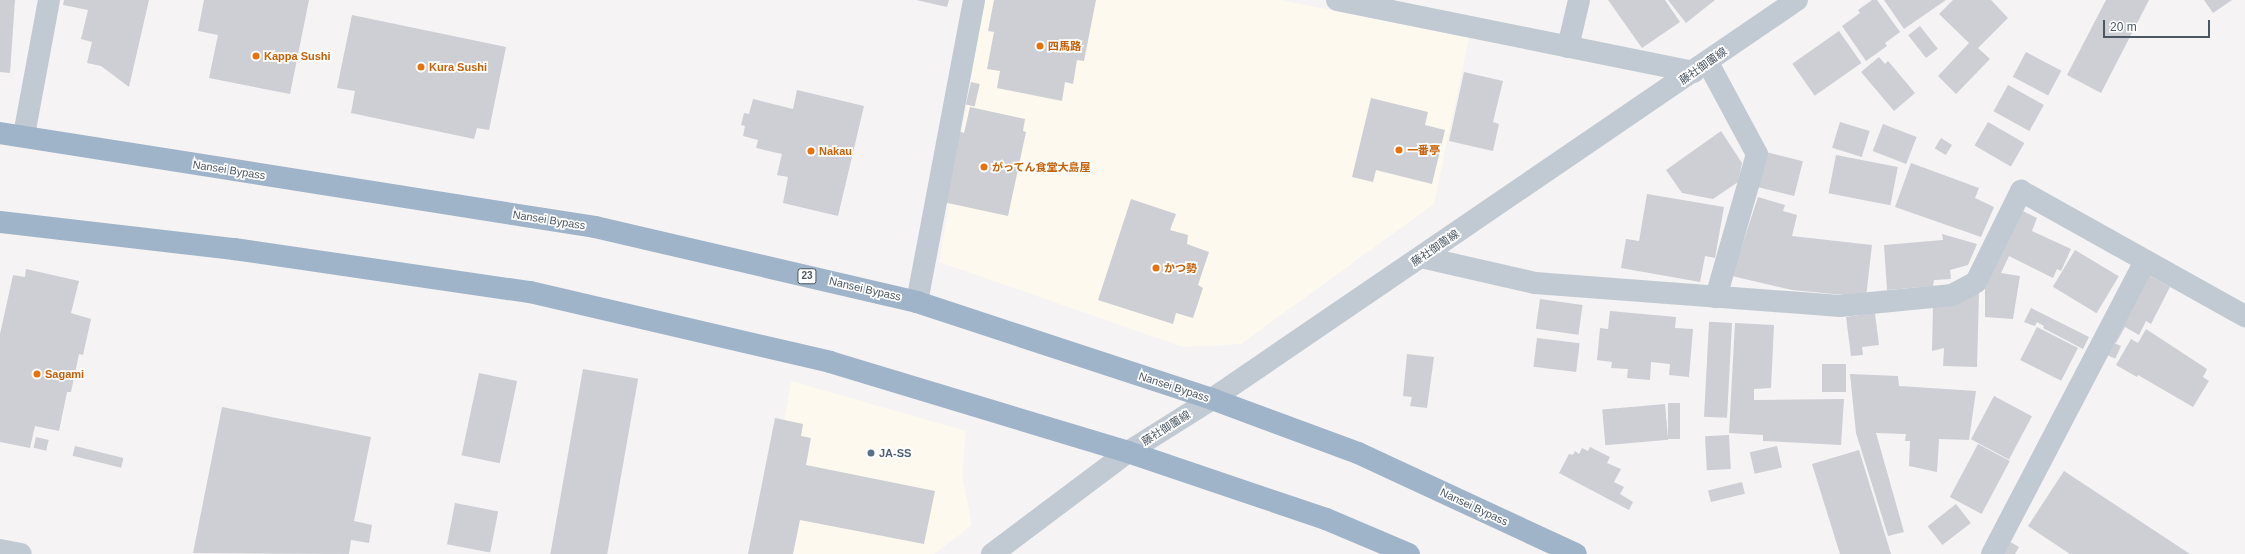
<!DOCTYPE html>
<html>
<head>
<meta charset="utf-8">
<style>
  body { margin:0 }
  #map { position:relative; width:2245px; height:554px; overflow:hidden; background:#f5f3f3; font-family:Helvetica,"Noto Sans JP",sans-serif }
  div>[style] { position:absolute }
  [style*='--x'] { left:calc(var(--x)*1px); top:calc(var(--y)*1px); width:calc(var(--w)*1px); rotate:calc(var(--a)*1deg) }
  .commercial>* { inset:0; background:#fdf9ef }
  .building>* { inset:0; background:#cdcfd5; transform-origin:0 0 }
  .minor>* { height:22px; margin:-11px; padding:0 11px; transform-origin:11px; border-radius:11px; background:#c1cad2 }
  .tertiary>* { height:22px; margin:-11px; padding:0 11px; transform-origin:11px; border-radius:11px; background:#c1cad2 }
  .trunk>* { height:22px; margin:-11px; padding:0 11px; transform-origin:11px; border-radius:11px; background:#9fb4c9 }
  .dots>* { width:11px; height:11px; translate:-50% -50%; box-sizing:border-box; border:2px solid #fff; border-radius:50% }
  span { translate:-50% -50%; white-space:nowrap; text-align:center; line-height:1.15; -webkit-text-stroke:3.5px #fff; paint-order:stroke }
  .shield-label span { padding:1px 3px; background:#fff; border:1px solid; border-radius:3px; -webkit-text-stroke-width:0 }
  .shield-label { font-size:10px; color:#4a5661; font-weight:700 }
  .food-label { font-size:11px; color:#c56008; font-weight:700 }
  .left { translate:0 -50%; text-align:left }
  .street-label { font-size:11px; color:#4a5661 }
  .service-label { font-size:11px; color:#4e5e75; font-weight:700 }
  .scale { position:absolute; left:2103px; top:20px; width:107px; height:18px; box-sizing:border-box; border:2px solid #4a5661; border-top:0; padding-left:5px; font-size:12px; line-height:14px; white-space:nowrap; color:#4a5661; -webkit-text-stroke:3px #fff; paint-order:stroke }
</style>
</head>
<body>
<div id="map">
  <div class="commercial">
    <i style="clip-path:polygon(985px 0,1281px 0,1469px 38px,1434px 204px,1241px 344px,1183px 347px,939px 262px)"></i>
    <i style="clip-path:polygon(791px 381px,966px 431px,962px 475px,972px 525px,934px 554px,761px 554px)"></i>
  </div>
  <div class="building">
    <i style="clip-path:polygon(0 0,15px 0,10px 73px,0 72px)"></i>
    <i style="clip-path:polygon(64px 0,149px 0,129px 87px,101px 66px,87px 63px,92px 42px,81px 39px,88px 10px,63px 5px)"></i>
    <i style="clip-path:polygon(204px 0,309px 0,290px 94px,209px 78px,218px 35px,198px 31px)"></i>
    <i style="clip-path:polygon(916px 0,949px 0,947px 7px)"></i>
    <i style="clip-path:polygon(994px 0,1096px 0,1084px 61px,1077px 60px,1073px 84px,1065px 82px,1062px 101px,997px 88px,1000px 71px,987px 69px,994px 32px,988px 31px)"></i>
    <i style="clip-path:polygon(1608px 0,1665px 0,1680px 22px,1642px 48px)"></i>
    <i style="clip-path:polygon(1668px 0,1715px 0,1686px 23px)"></i>
    <i style="clip-path:polygon(1872px 0,1877px 0,1900px 32px,1885px 43px,1887px 46px,1866px 61px,1842px 26px,1860px 13px,1858px 10px)"></i>
    <i style="clip-path:polygon(1884px 0,1946px 0,1904px 29px)"></i>
    <i style="clip-path:polygon(1953px 0,1991px 0,2008px 18px,1978px 48px,1990px 59px,1956px 94px,1938px 76px,1969px 43px,1939px 14px)"></i>
    <i style="clip-path:polygon(2106px 0,2149px 0,2101px 93px,2067px 75px)"></i>
    <i style="clip-path:polygon(2204px 0,2232px 0,2213px 13px)"></i>
    <i style="clip-path:polygon(352px 15px,506px 47px,489px 130px,477px 128px,474px 139px,351px 113px,355px 91px,337px 88px)"></i>
    <i style="left:1920px;top:26px;width:29px;height:15px;rotate:52deg"></i>
    <i style="left:1839px;top:31px;width:39px;height:57px;rotate:55deg"></i>
    <i style="left:2026px;top:52px;width:40px;height:28px;rotate:28deg"></i>
    <i style="clip-path:polygon(1879px 57px,1885px 64px,1888px 61px,1915px 93px,1894px 111px,1861px 72px)"></i>
    <i style="clip-path:polygon(1464px 72px,1503px 81px,1493px 122px,1499px 124px,1493px 151px,1449px 141px)"></i>
    <i style="left:971px;top:82px;width:9px;height:23px;rotate:13deg"></i>
    <i style="left:2008px;top:85px;width:41px;height:30px;rotate:29deg"></i>
    <i style="clip-path:polygon(797px 90px,864px 106px,838px 216px,783px 203px,788px 177px,777px 175px,782px 154px,756px 148px,758px 140px,743px 136px,745px 126px,741px 125px,744px 113px,749px 114px,753px 99px,793px 109px)"></i>
    <i style="clip-path:polygon(1371px 98px,1428px 112px,1425px 125px,1445px 130px,1432px 184px,1376px 170px,1373px 182px,1352px 177px)"></i>
    <i style="clip-path:polygon(970px 107px,1025px 119px,1023px 131px,1026px 132px,1008px 216px,943px 202px,958px 131px,964px 133px)"></i>
    <i style="left:1840px;top:122px;width:31px;height:27px;rotate:17deg"></i>
    <i style="left:1988px;top:122px;width:42px;height:27px;rotate:30deg"></i>
    <i style="left:1883px;top:124px;width:36px;height:29px;rotate:21deg"></i>
    <i style="clip-path:polygon(1721px 131px,1742px 163px,1738px 182px,1713px 199px,1682px 193px,1666px 170px)"></i>
    <i style="left:1941px;top:138px;width:13px;height:12px;rotate:32deg"></i>
    <i style="left:1766px;top:152px;width:38px;height:36px;rotate:14deg"></i>
    <i style="left:1836px;top:155px;width:63px;height:39px;rotate:11deg"></i>
    <i style="clip-path:polygon(1911px 163px,1979px 188px,1975px 198px,1994px 207px,1981px 237px,1895px 207px)"></i>
    <i style="clip-path:polygon(1647px 194px,1724px 207px,1715px 258px,1705px 256px,1700px 282px,1621px 268px,1626px 239px,1639px 241px)"></i>
    <i style="clip-path:polygon(1758px 197px,1785px 205px,1783px 211px,1797px 215px,1792px 236px,1872px 245px,1866px 297px,1792px 290px,1732px 276px)"></i>
    <i style="clip-path:polygon(1131px 199px,1176px 214px,1170px 230px,1188px 235px,1187px 244px,1209px 252px,1198px 285px,1203px 288px,1193px 318px,1176px 313px,1173px 324px,1098px 300px)"></i>
    <i style="clip-path:polygon(2021px 210px,2037px 218px,2032px 231px,2071px 249px,2061px 271px,2057px 269px,2053px 278px,2009px 256px,2001px 273px,2020px 276px,2013px 319px,1985px 317px,1985px 276px)"></i>
    <i style="clip-path:polygon(1942px 234px,1977px 244px,1968px 265px,1950px 270px,1951px 279px,1934px 280px,1933px 286px,1887px 290px,1884px 245px,1943px 240px)"></i>
    <i style="left:2075px;top:250px;width:51px;height:43px;rotate:31deg"></i>
    <i style="clip-path:polygon(26px 269px,79px 281px,71px 313px,91px 319px,83px 355px,79px 354px,71px 392px,67px 392px,59px 431px,35px 426px,30px 448px,0 442px,0 334px,13px 275px,25px 277px)"></i>
    <i style="clip-path:polygon(2145px 273px,2170px 287px,2151px 324px,2146px 321px,2139px 335px,2125px 327px,2116px 343px,2109px 339px)"></i>
    <i style="clip-path:polygon(1979px 292px,1977px 367px,1943px 366px,1944px 348px,1932px 351px,1933px 305px)"></i>
    <i style="left:1540px;top:299px;width:43px;height:30px;rotate:8deg"></i>
    <i style="clip-path:polygon(2031px 308px,2089px 337px,2083px 349px,2043px 328px,2044px 326px,2037px 322px,2035px 326px,2024px 322px)"></i>
    <i style="clip-path:polygon(1610px 311px,1676px 317px,1675px 328px,1693px 329px,1689px 377px,1669px 375px,1670px 364px,1651px 362px,1650px 380px,1627px 378px,1628px 369px,1611px 368px,1612px 362px,1597px 360px,1600px 328px,1608px 329px)"></i>
    <i style="clip-path:polygon(1875px 313px,1879px 345px,1862px 347px,1863px 355px,1851px 356px,1846px 317px)"></i>
    <i style="left:1732px;top:323px;width:95px;height:23px;rotate:93deg"></i>
    <i style="clip-path:polygon(1735px 323px,1774px 325px,1771px 388px,1754px 389px,1754px 400px,1844px 399px,1841px 445px,1763px 441px,1763px 435px,1729px 433px)"></i>
    <i style="left:2037px;top:327px;width:46px;height:37px;rotate:27deg"></i>
    <i style="clip-path:polygon(2146px 329px,2207px 369px,2203px 377px,2209px 381px,2193px 407px,2138px 375px,2137px 377px,2116px 365px,2131px 339px,2138px 343px)"></i>
    <i style="left:1537px;top:338px;width:43px;height:29px;rotate:7deg"></i>
    <i style="left:2110px;top:341px;width:12px;height:14px;rotate:24deg"></i>
    <i style="clip-path:polygon(1407px 354px,1434px 357px,1427px 408px,1410px 406px,1412px 397px,1403px 396px)"></i>
    <i style="left:1822px;top:364px;width:24px;height:28px"></i>
    <i style="left:583px;top:369px;width:56px;height:188px;rotate:10deg"></i>
    <i style="left:479px;top:373px;width:39px;height:84px;rotate:12deg"></i>
    <i style="clip-path:polygon(1850px 374px,1898px 376px,1899px 386px,1976px 391px,1969px 440px,1939px 439px,1937px 472px,1909px 466px,1910px 441px,1905px 441px,1906px 434px,1876px 433px,1904px 532px,1888px 536px,1856px 433px)"></i>
    <i style="left:1994px;top:396px;width:43px;height:49px;rotate:28deg"></i>
    <i style="left:1668px;top:403px;width:12px;height:36px"></i>
    <i style="left:1665px;top:404px;width:36px;height:63px;rotate:85deg"></i>
    <i style="clip-path:polygon(222px 407px,371px 437px,354px 521px,372px 525px,369px 543px,351px 540px,349px 554px,193px 553px)"></i>
    <i style="clip-path:polygon(775px 418px,803px 424px,801px 436px,811px 438px,806px 465px,935px 491px,924px 544px,800px 520px,793px 554px,748px 554px)"></i>
    <i style="left:1729px;top:435px;width:34px;height:24px;rotate:87deg"></i>
    <i style="left:36px;top:437px;width:13px;height:11px;rotate:13deg"></i>
    <i style="left:1978px;top:444px;width:36px;height:60px;rotate:28deg"></i>
    <i style="left:75px;top:446px;width:50px;height:10px;rotate:14deg"></i>
    <i style="left:1777px;top:446px;width:22px;height:28px;rotate:77deg"></i>
    <i style="clip-path:polygon(1590px 447px,1610px 457px,1607px 463px,1621px 469px,1614px 482px,1624px 487px,1620px 494px,1633px 502px,1629px 510px,1559px 473px,1569px 454px,1573px 455px,1575px 451px,1579px 454px,1582px 448px,1588px 451px)"></i>
    <i style="clip-path:polygon(1859px 450px,1891px 554px,1840px 554px,1812px 464px)"></i>
    <i style="clip-path:polygon(2064px 471px,2190px 554px,2070px 554px,2028px 526px)"></i>
    <i style="left:1742px;top:482px;width:12px;height:35px;rotate:76deg"></i>
    <i style="left:455px;top:503px;width:44px;height:42px;rotate:11deg"></i>
    <i style="left:1956px;top:504px;width:24px;height:36px;rotate:52deg"></i>
    <i style="clip-path:polygon(2007px 540px,2019px 547px,2015px 554px,1999px 554px)"></i>
  </div>
  <div class="minor">
    <i style="--x:1337;--y:0;--w:364;--a:11.4"></i>
    <i style="--x:1568;--y:47;--w:48;--a:-76.8"></i>
    <i style="--x:1708;--y:63;--w:103;--a:61.7"></i>
    <i style="--x:1757;--y:154;--w:149;--a:106"></i>
    <i style="--x:24;--y:135;--w:137;--a:-79.5"></i>
    <i style="--x:1421;--y:257;--w:117;--a:12.8"></i>
    <i style="--x:1535;--y:283;--w:306;--a:4.3"></i>
    <i style="--x:1840;--y:306;--w:113;--a:-5.6"></i>
    <i style="--x:1952;--y:295;--w:27;--a:-28"></i>
    <i style="--x:1976;--y:282;--w:102;--a:-63.7"></i>
    <i style="--x:2021;--y:191;--w:257;--a:29.2"></i>
    <i style="--x:917;--y:302;--w:307;--a:-79.3"></i>
    <i style="--x:0;--y:550;--w:21;--a:11"></i>
    <i style="--x:1992;--y:554;--w:331;--a:-62.4"></i>
  </div>
  <div class="tertiary">
    <i style="--x:992;--y:554;--w:170;--a:-36.9"></i>
    <i style="--x:1128;--y:452;--w:99;--a:-32.2"></i>
    <i style="--x:1212;--y:399;--w:708;--a:-34.3"></i>
  </div>
  <div class="trunk">
    <i style="--x:0;--y:133;--w:602;--a:8.98"></i>
    <i style="--x:595;--y:227;--w:331;--a:13.1"></i>
    <i style="--x:917;--y:302;--w:311;--a:18.2"></i>
    <i style="--x:1212;--y:399;--w:156;--a:20.3"></i>
    <i style="--x:1358;--y:453;--w:240;--a:24.9"></i>
    <i style="--x:0;--y:222;--w:236;--a:6.6"></i>
    <i style="--x:234;--y:249;--w:299;--a:8.3"></i>
    <i style="--x:530;--y:292;--w:308;--a:13.1"></i>
    <i style="--x:830;--y:362;--w:311;--a:16.8"></i>
    <i style="--x:1128;--y:452;--w:209;--a:18.7"></i>
    <i style="--x:1326;--y:519;--w:90;--a:22.9"></i>
  </div>
  <div class="dots">
    <i style="left:1040px;top:46px;background:#e8710a"></i>
    <i style="left:256px;top:56px;background:#e8710a"></i>
    <i style="left:421px;top:67px;background:#e8710a"></i>
    <i style="left:1399px;top:150px;background:#e8710a"></i>
    <i style="left:811px;top:151px;background:#e8710a"></i>
    <i style="left:984px;top:167px;background:#e8710a"></i>
    <i style="left:1156px;top:268px;background:#e8710a"></i>
    <i style="left:37px;top:374px;background:#e8710a"></i>
    <i style="left:871px;top:453px;background:#5c6f8a"></i>
  </div>
  <div class="shield-label">
    <span style="left:807px;top:276px">23</span>
  </div>
  <div class="food-label">
    <span class="left" style="left:1048px;top:46px">四馬路</span>
    <span class="left" style="left:264px;top:56px">Kappa Sushi</span>
    <span class="left" style="left:429px;top:67px">Kura Sushi</span>
    <span class="left" style="left:1407px;top:150px">一番亭</span>
    <span class="left" style="left:819px;top:151px">Nakau</span>
    <span class="left" style="left:992px;top:167px">がってん食堂大島屋</span>
    <span class="left" style="left:1164px;top:268px">かつ勢</span>
    <span class="left" style="left:45px;top:374px">Sagami</span>
  </div>
  <div class="street-label">
    <span style="left:1703px;top:66px;rotate:-35deg">藤社御薗線</span>
    <span style="left:229px;top:170px;rotate:9deg">Nansei Bypass</span>
    <span style="left:549px;top:220px;rotate:9deg">Nansei Bypass</span>
    <span style="left:1435px;top:248px;rotate:-34deg">藤社御薗線</span>
    <span style="left:865px;top:289px;rotate:13deg">Nansei Bypass</span>
    <span style="left:1174px;top:387px;rotate:18deg">Nansei Bypass</span>
    <span style="left:1166px;top:428px;rotate:-32deg">藤社御薗線</span>
    <span style="left:1474px;top:507px;rotate:25deg">Nansei Bypass</span>
  </div>
  <div class="service-label">
    <span class="left" style="left:879px;top:453px">JA-SS</span>
  </div>
  <div class="scale">20 m</div>
</div>
</body>
</html>
